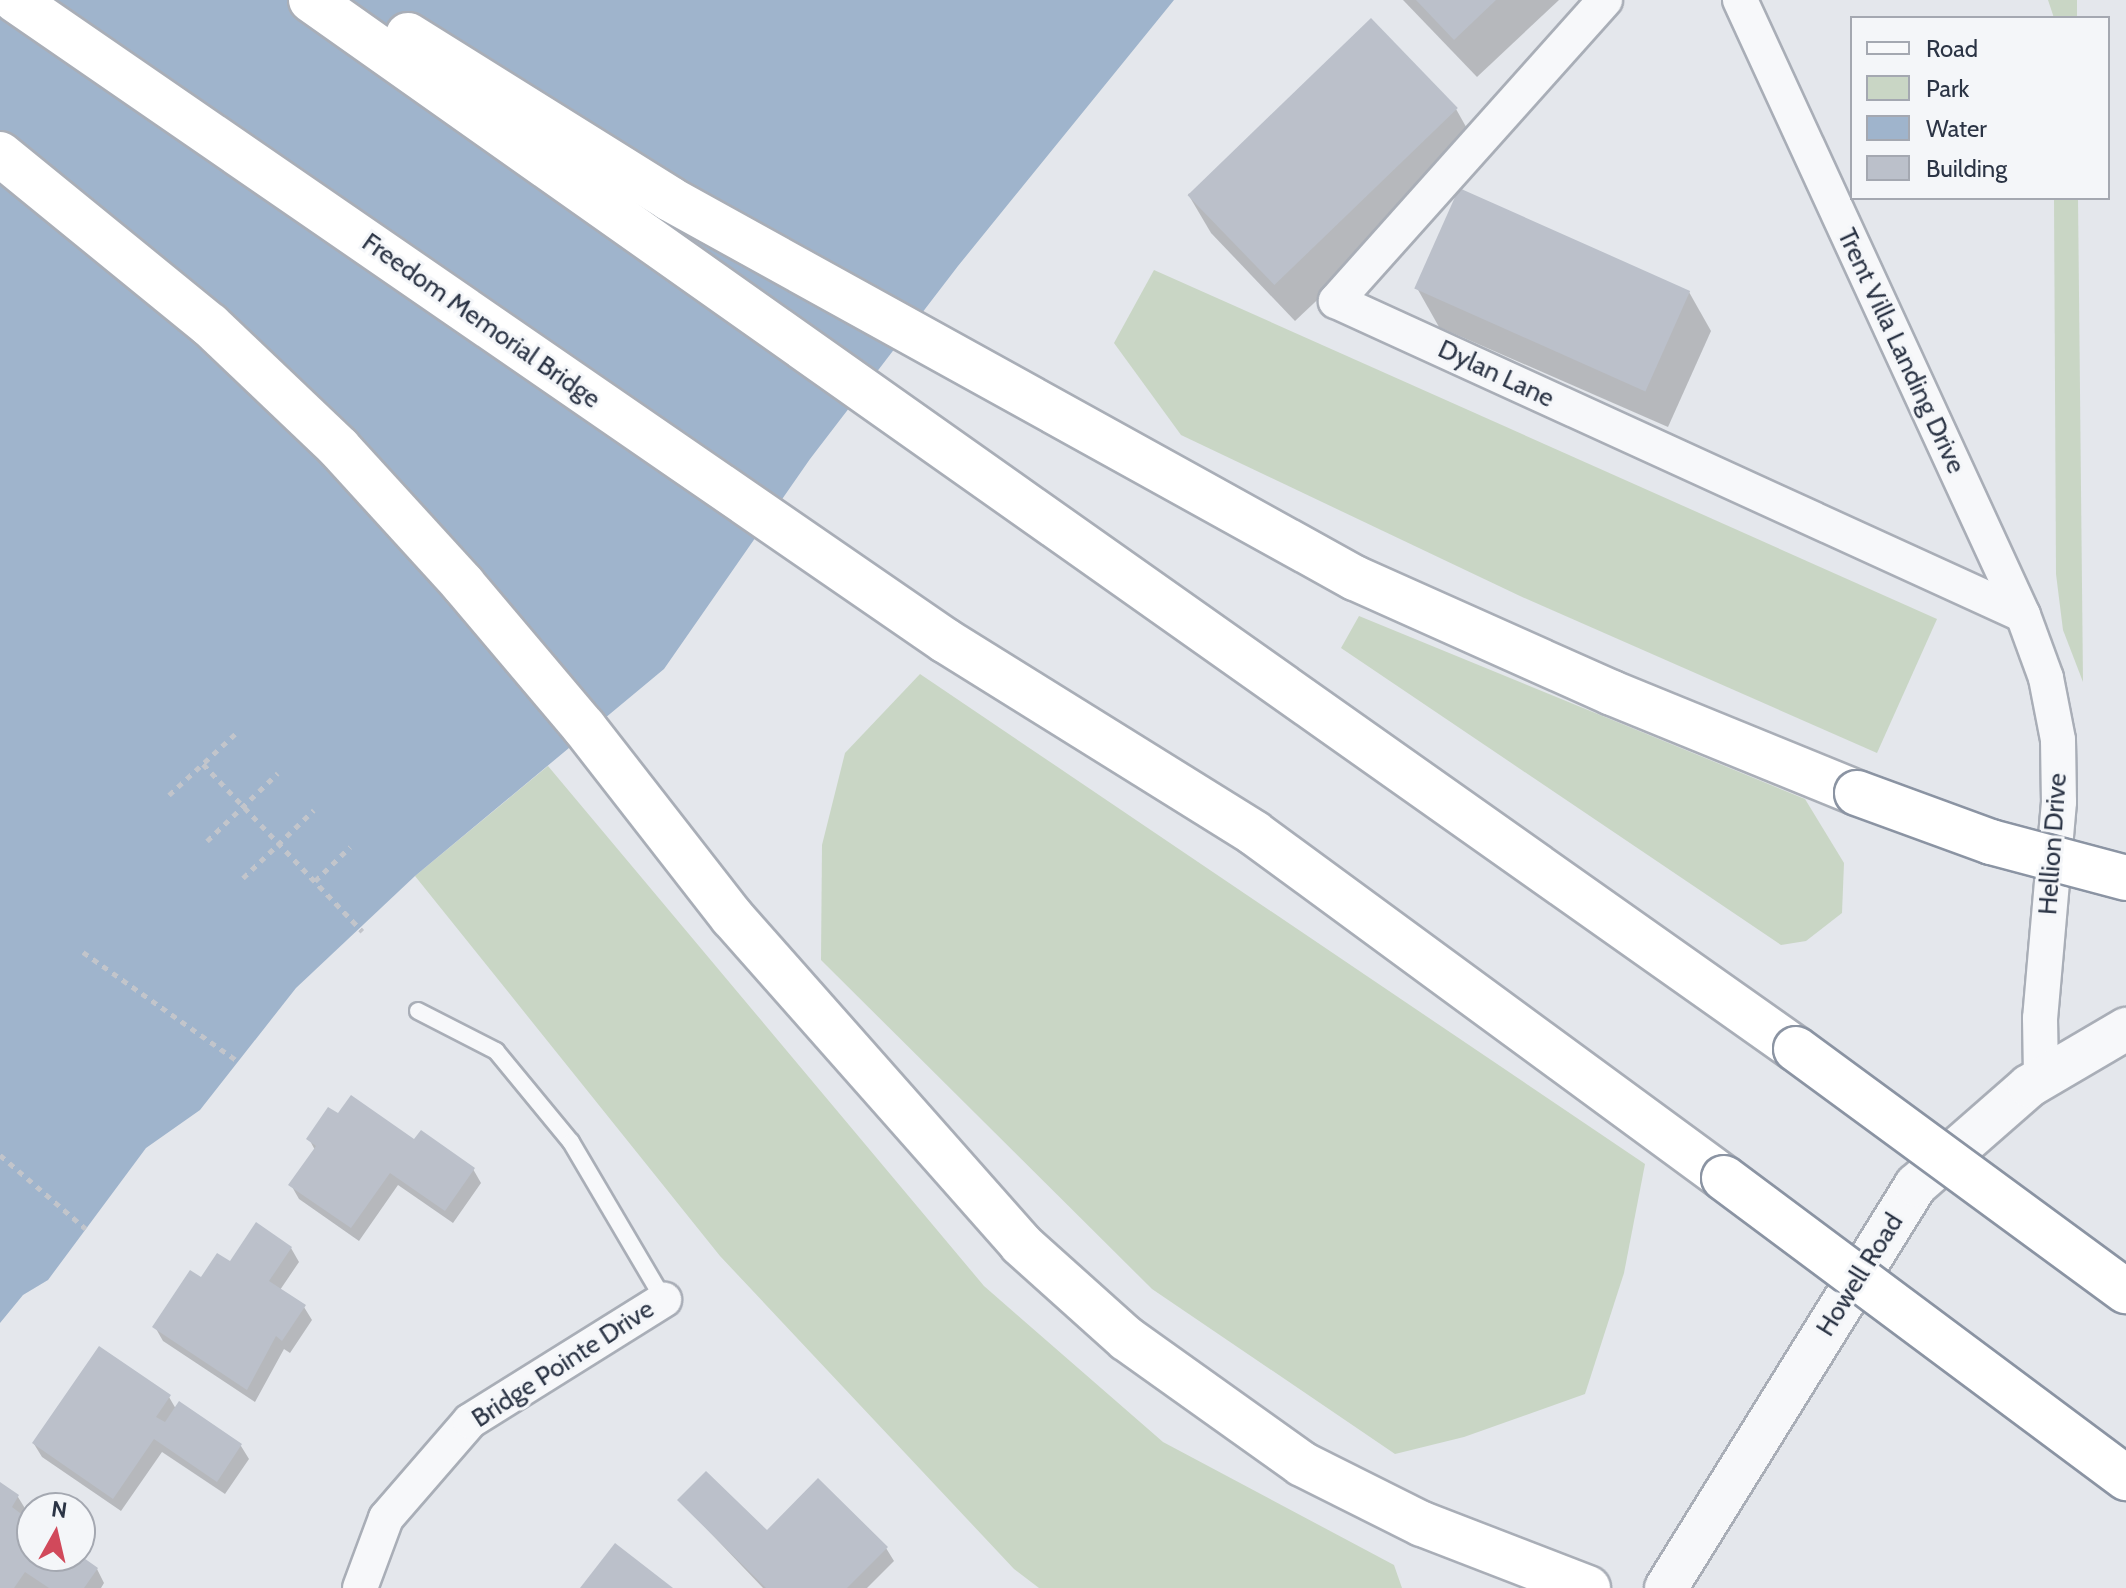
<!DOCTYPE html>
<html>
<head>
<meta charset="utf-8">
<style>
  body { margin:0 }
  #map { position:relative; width:2126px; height:1588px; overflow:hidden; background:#e4e7ec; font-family:Cabin,sans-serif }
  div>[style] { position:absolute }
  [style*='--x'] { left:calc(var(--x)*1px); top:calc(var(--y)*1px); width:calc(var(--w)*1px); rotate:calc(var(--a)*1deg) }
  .green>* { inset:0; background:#c9d6c5 }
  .water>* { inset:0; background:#9fb4cc }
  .shadow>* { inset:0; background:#0003 }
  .building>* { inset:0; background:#bbc0ca; transform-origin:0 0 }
  .path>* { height:5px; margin-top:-2.5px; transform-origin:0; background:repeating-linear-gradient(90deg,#c2c5cb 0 6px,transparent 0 12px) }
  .roads { filter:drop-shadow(2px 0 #a9aeb7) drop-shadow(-2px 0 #a9aeb7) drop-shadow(0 2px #a9aeb7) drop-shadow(0 -2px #a9aeb7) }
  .service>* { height:16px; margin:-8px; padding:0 8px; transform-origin:8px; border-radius:8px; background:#f7f8fa }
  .minor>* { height:34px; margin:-17px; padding:0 17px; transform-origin:17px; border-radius:17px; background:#f7f8fa }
  .tertiary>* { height:42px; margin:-21px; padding:0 21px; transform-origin:21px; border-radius:21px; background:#f7f8fa }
  .motorway>* { height:44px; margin:-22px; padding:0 22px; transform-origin:22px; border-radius:22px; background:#fff }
  .bridges { filter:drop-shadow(2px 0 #8b94a3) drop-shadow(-2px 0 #8b94a3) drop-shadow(0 2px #8b94a3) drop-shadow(0 -2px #8b94a3) }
  .motorway-bridge>* { height:44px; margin:-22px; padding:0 22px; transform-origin:22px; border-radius:22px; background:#fff }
  span { translate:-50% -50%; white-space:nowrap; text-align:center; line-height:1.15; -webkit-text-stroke:6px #f4f6f9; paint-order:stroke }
  .street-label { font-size:26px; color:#2b3445 }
  .legend { position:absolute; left:1850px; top:16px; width:260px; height:184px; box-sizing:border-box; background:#f4f6f9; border:2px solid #a4a8b1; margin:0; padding:10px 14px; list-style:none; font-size:24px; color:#2b3445 }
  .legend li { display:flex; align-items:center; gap:16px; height:40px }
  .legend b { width:40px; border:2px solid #a4a8b1 }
  .north { position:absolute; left:16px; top:1492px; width:80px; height:80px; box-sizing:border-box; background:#f4f6f9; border:2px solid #a4a8b1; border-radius:50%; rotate:8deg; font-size:22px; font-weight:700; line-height:32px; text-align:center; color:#2b3445 }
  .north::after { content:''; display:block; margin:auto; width:28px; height:36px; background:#d1495b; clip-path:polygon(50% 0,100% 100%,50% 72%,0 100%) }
</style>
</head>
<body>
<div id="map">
  <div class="green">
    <i style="clip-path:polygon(2048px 0,2077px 0,2077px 18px,2054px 18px)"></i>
    <i style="clip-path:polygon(2054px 198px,2078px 198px,2083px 682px,2063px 630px,2056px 574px)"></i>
    <i style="clip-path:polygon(1154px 270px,1937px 619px,1877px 753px,1520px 596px,1181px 435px,1114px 343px)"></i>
    <i style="clip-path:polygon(1359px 616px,1805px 799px,1844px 863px,1842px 913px,1806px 941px,1781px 945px,1341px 648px)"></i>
    <i style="clip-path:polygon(920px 674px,1645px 1164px,1624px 1273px,1585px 1394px,1464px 1437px,1395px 1454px,1152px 1289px,821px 960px,822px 845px,845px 753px)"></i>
    <i style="clip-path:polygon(548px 766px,984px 1286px,1163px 1442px,1394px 1565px,1402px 1588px,1039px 1588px,1014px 1569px,720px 1256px,415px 876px)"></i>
  </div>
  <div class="water">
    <i style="clip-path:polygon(0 0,1174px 0,958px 266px,810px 459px,664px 669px,415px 876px,296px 988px,200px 1110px,146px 1148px,48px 1280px,23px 1295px,0 1323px)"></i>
  </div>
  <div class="shadow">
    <i style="clip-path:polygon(1403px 0,1559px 0,1477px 77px)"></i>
    <i style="clip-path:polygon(1456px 109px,1478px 148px,1295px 321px,1211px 233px,1188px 194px)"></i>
    <i style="clip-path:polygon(1417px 288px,1689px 292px,1711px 331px,1668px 427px,1439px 327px)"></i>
    <i style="clip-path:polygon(339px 1116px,473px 1169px,481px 1183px,453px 1223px,398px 1185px,359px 1241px,299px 1199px,291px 1185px,315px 1150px,309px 1139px)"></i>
    <i style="clip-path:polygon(291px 1248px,299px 1262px,280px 1290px,304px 1307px,312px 1320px,290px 1353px,284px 1349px,255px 1402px,163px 1341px,155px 1327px,201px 1280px,231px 1263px)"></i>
    <i style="clip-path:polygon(169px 1397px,176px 1409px,180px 1404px,241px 1446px,249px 1459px,225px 1494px,162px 1452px,121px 1511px,42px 1457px,34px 1444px)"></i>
    <i style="clip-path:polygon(0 1485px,18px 1497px,26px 1510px,22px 1517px,32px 1524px,32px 1556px,77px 1556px,97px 1569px,104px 1583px,101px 1588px,0 1588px)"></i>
    <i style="clip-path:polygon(679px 1500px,767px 1533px,886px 1548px,894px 1561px,867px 1588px,763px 1588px)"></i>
  </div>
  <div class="building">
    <i style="clip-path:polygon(1416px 0,1496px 0,1454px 40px)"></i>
    <i style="left:1371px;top:18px;width:125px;height:255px;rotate:46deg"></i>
    <i style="left:1459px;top:188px;width:253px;height:110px;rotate:24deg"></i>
    <i style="clip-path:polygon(351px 1095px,414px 1139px,421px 1130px,475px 1168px,445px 1211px,390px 1173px,351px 1228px,288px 1185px,316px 1146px,306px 1139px,328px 1107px,338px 1113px)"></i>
    <i style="clip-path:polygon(256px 1222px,292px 1247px,269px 1281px,306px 1305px,282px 1341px,276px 1336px,247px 1390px,152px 1327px,190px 1270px,201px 1277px,217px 1253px,230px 1261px)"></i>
    <i style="clip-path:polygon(99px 1346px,171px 1395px,156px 1417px,165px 1422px,179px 1401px,242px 1444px,217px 1482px,154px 1439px,113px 1499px,32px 1443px)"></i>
    <i style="clip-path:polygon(706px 1471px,767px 1530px,818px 1478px,888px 1547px,847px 1588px,766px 1588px,677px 1500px)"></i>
    <i style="clip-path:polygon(0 1482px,19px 1495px,12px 1507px,32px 1522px,32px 1556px,81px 1556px,98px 1568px,84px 1588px,49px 1588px,25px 1572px,14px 1588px,0 1588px)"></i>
    <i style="clip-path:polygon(615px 1543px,673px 1588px,580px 1588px)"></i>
  </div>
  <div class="path">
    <i style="--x:203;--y:764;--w:231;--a:46.4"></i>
    <i style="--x:169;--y:795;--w:90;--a:-42.7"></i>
    <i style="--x:207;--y:841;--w:98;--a:-43.8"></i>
    <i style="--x:243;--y:878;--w:98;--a:-43.8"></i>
    <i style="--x:315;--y:881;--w:49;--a:-44.2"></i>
    <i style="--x:83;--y:952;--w:187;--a:35.2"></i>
    <i style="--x:0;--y:1155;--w:113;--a:40.7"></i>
  </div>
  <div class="roads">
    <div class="service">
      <i style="--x:418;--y:1011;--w:88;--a:27.1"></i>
      <i style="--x:496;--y:1051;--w:118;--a:50.5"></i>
      <i style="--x:571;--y:1142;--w:183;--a:59.5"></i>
    </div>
    <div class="minor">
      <i style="--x:1605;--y:0;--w:404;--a:131.8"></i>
      <i style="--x:1336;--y:301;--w:755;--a:24.56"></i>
      <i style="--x:1740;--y:0;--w:677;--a:65.29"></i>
      <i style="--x:2023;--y:615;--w:67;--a:69.9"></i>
      <i style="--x:2046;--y:678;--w:63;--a:79"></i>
      <i style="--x:2058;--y:740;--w:62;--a:89.1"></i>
      <i style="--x:2059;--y:802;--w:217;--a:95"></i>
      <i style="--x:2040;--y:1018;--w:60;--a:89"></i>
      <i style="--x:360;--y:1588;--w:75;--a:-69.6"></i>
      <i style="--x:386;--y:1518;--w:128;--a:-49.1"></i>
      <i style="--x:470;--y:1421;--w:229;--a:-32"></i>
    </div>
    <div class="tertiary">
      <i style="--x:1666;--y:1588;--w:474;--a:-58.2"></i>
      <i style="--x:1916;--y:1185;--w:150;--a:-41.2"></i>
      <i style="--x:2029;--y:1086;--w:113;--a:-30.4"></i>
    </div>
    <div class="motorway">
      <i style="--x:15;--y:0;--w:1130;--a:34.55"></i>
      <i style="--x:946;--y:641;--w:363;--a:31.9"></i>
      <i style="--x:1254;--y:833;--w:583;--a:36.28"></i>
      <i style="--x:311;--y:0;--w:1818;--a:35.24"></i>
      <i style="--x:408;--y:35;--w:309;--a:32"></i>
      <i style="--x:670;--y:199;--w:783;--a:28.96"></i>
      <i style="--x:1355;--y:578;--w:282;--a:24.1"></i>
      <i style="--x:1612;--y:693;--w:265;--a:22.2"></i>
      <i style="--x:0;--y:154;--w:271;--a:39.2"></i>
      <i style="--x:210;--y:325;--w:178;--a:43.6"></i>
      <i style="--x:339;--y:448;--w:184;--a:47.6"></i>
      <i style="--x:463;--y:584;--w:187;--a:49.8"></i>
      <i style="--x:584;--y:727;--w:241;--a:52.1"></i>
      <i style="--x:732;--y:917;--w:436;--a:48.5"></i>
      <i style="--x:1021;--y:1244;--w:142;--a:41.9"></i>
      <i style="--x:1127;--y:1339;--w:215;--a:35.5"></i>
      <i style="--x:1302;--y:1464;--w:134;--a:26.6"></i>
      <i style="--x:1422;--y:1524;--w:178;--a:21.1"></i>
    </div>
  </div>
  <div class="bridges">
    <div class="motorway-bridge">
      <i style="--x:1857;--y:793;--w:143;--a:20.1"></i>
      <i style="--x:1991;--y:842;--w:140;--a:14.9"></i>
      <i style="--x:1796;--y:1049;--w:409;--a:36.3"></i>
      <i style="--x:1724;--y:1178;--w:502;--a:36.73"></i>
    </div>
  </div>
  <div class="street-label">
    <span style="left:481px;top:321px;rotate:35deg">Freedom Memorial Bridge</span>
    <span style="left:1901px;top:351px;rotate:65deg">Trent Villa Landing Drive</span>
    <span style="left:1496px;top:374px;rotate:25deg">Dylan Lane</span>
    <span style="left:2053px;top:844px;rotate:-86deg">Hellion Drive</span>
    <span style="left:1860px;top:1275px;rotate:-58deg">Howell Road</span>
    <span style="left:563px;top:1364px;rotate:-33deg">Bridge Pointe Drive</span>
  </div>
  <ul class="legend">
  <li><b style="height:10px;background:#f7f8fa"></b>Road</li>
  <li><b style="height:22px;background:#c9d6c5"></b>Park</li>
  <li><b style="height:22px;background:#9fb4cc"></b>Water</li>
  <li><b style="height:22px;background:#bbc0ca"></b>Building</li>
  </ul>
  <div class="north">N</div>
</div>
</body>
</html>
